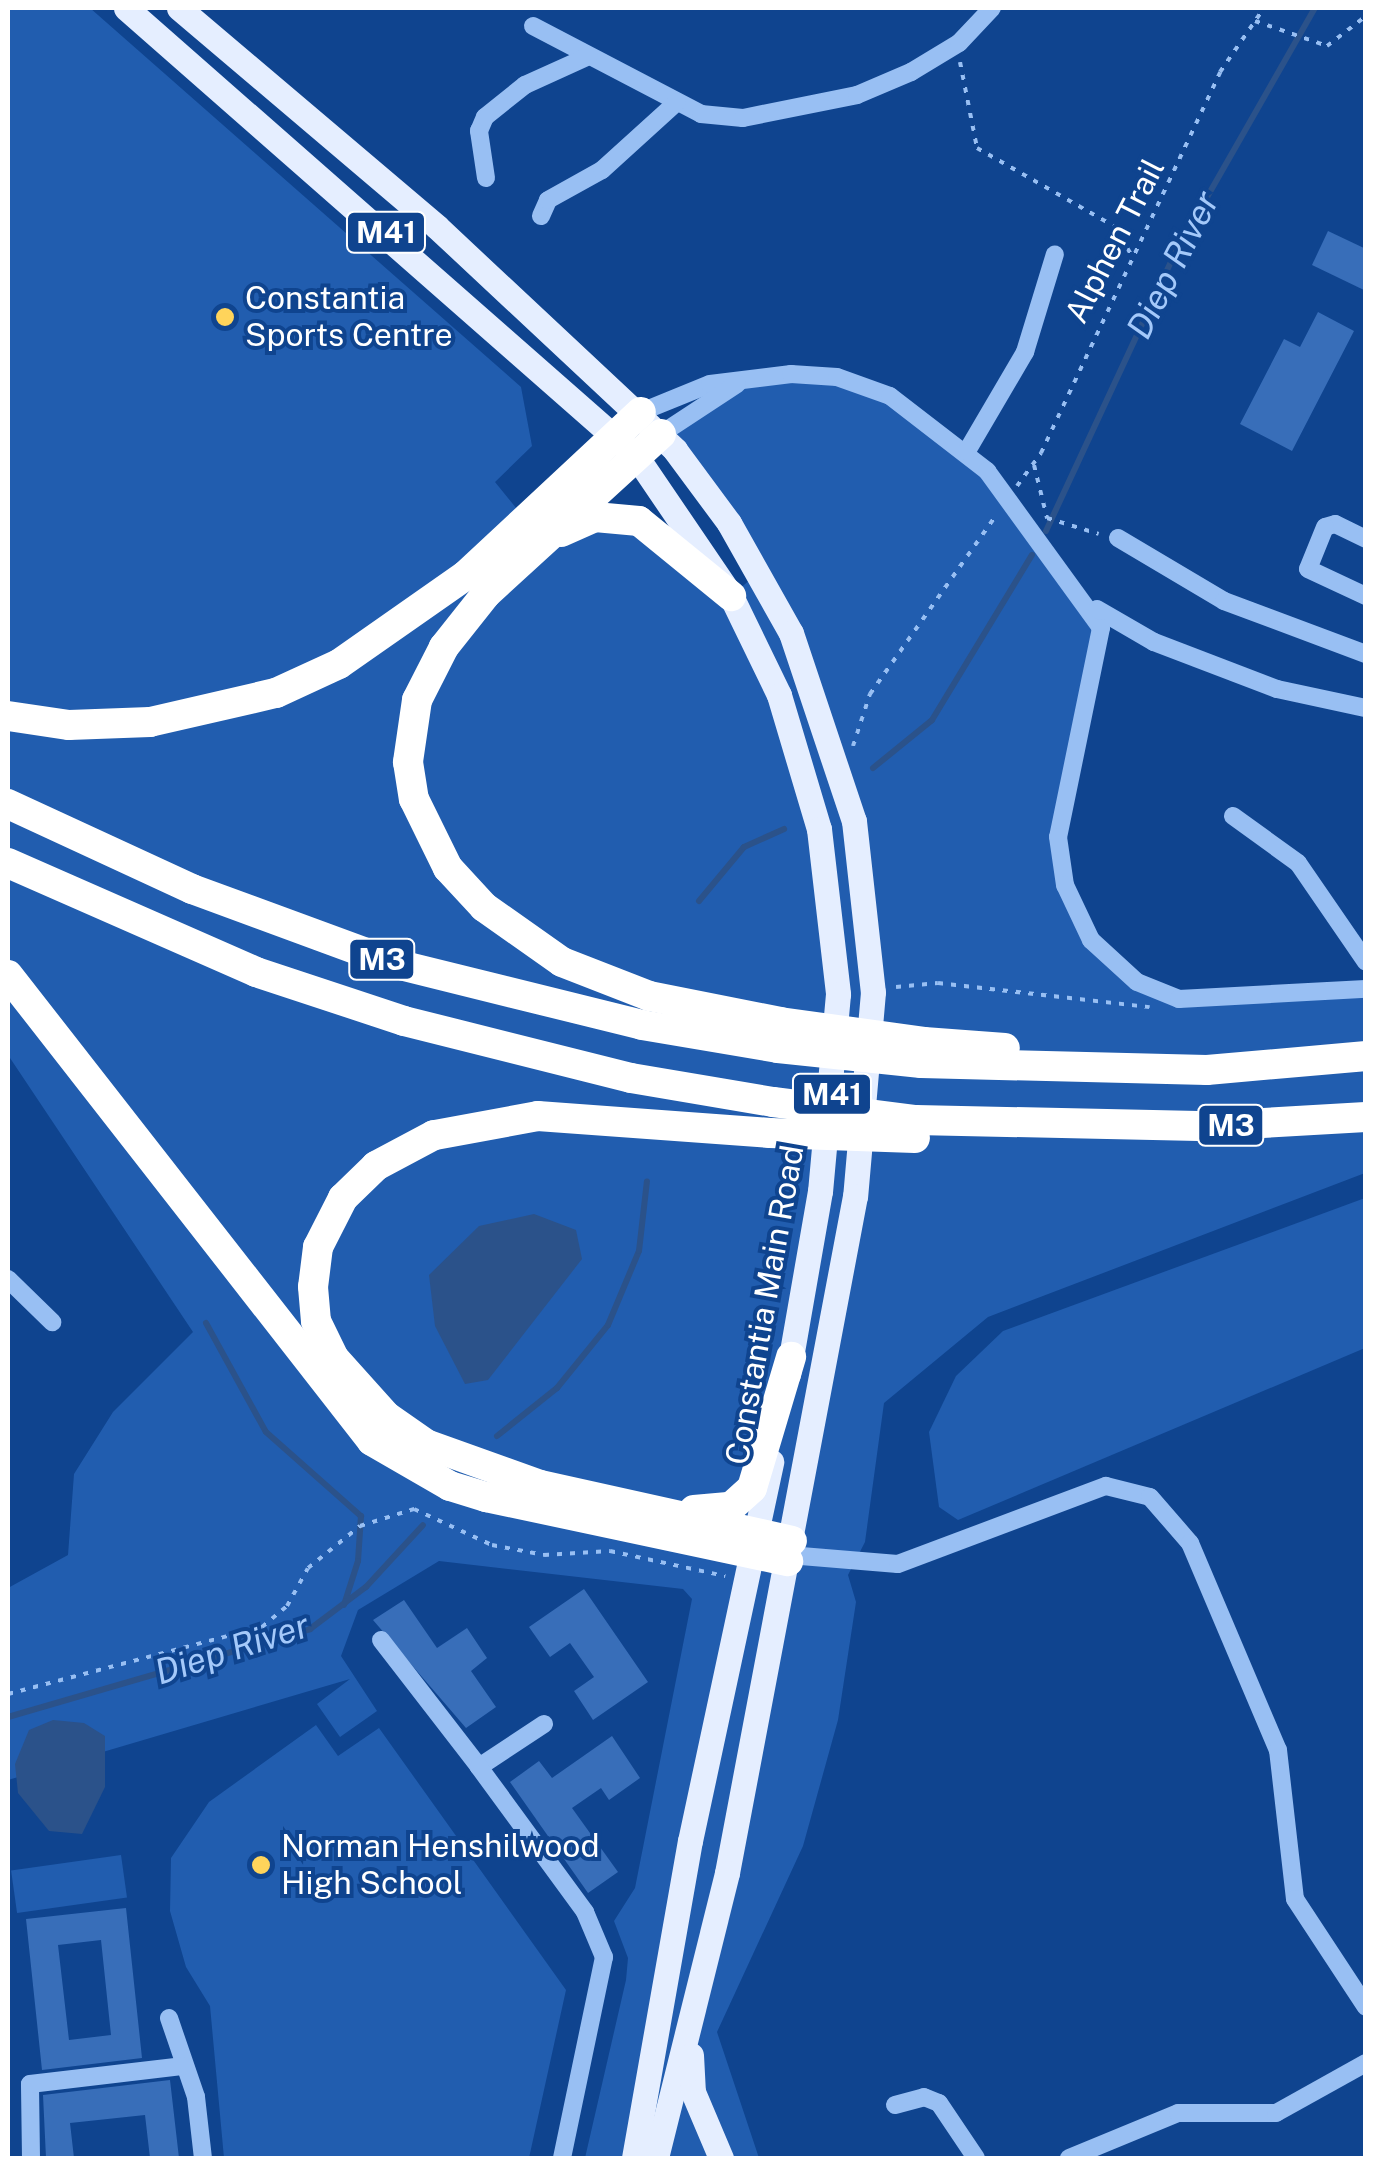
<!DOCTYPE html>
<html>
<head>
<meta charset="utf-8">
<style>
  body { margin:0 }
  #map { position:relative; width:1373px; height:2166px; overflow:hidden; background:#0f448f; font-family:"Public Sans",sans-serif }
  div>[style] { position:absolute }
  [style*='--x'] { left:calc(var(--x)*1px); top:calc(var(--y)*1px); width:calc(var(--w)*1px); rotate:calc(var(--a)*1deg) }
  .green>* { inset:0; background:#215daf; transform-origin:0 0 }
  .water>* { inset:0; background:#2b528a }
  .stream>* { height:6px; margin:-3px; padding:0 3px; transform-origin:3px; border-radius:3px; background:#2b528a }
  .building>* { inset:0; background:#386eb9 }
  .path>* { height:4px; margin-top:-2px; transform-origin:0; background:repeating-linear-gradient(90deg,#98bff3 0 5px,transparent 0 13px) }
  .minor>* { height:18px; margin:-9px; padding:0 9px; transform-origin:9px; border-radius:9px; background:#98bff3 }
  .major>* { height:25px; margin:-12.5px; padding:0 12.5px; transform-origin:12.5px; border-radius:12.5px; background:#e5eeff }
  .highway>* { height:30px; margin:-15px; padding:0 15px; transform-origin:15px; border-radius:15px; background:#fff }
  .highway-bridge>* { height:30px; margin:-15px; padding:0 15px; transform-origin:15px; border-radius:15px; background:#fff }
  .dots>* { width:28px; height:28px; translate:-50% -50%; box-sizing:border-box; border:5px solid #0f448f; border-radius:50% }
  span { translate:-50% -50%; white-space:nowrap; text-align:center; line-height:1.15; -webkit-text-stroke:8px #0f448f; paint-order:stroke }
  .shield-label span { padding:2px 8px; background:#0f448f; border:2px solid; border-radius:8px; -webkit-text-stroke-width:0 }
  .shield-label { font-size:30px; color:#fff; font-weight:700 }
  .street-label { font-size:32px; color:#fff }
  .poi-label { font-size:32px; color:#fff }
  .left { translate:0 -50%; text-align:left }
  .water-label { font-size:35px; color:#a4c9fa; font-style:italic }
  .frame { position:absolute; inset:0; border:10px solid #fff; pointer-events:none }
</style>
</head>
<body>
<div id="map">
  <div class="green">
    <i style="clip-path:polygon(8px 8px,90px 8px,521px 387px,532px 446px,495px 482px,543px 541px,614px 516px,731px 596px,758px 573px,661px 434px,742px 381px,862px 383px,967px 451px,1101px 628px,1058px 837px,1082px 925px,1153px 990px,1365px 989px,1365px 1173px,988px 1317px,884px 1403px,865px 1542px,848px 1575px,856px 1602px,838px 1720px,803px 1846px,717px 2032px,759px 2158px,585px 2158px,626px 1980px,628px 1958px,614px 1921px,635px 1888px,692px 1599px,683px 1589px,439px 1561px,358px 1610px,341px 1656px,377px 1711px,340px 1737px,317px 1704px,350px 1679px,8px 1780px,8px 1588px,68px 1555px,74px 1474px,113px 1412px,193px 1332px,8px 1055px)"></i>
    <i style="clip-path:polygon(1365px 1198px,1365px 1348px,958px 1520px,939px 1507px,929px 1432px,956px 1376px,1003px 1331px)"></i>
    <i style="clip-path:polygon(316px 1725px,338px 1756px,379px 1728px,566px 1990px,529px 2158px,224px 2158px,210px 2006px,186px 1967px,170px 1911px,171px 1858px,209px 1802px)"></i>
    <i style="left:121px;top:1855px;width:43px;height:111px;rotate:82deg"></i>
  </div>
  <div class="water">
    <i style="clip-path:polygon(534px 1214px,576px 1230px,582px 1259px,488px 1380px,465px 1384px,435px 1326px,429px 1275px,479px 1226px)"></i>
    <i style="clip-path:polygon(53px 1720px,84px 1723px,105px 1736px,105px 1787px,82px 1834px,49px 1831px,18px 1793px,15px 1764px,29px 1730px)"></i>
  </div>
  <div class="stream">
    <i style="--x:1046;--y:531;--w:304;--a:-65.1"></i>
    <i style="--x:1174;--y:255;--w:284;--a:-60.3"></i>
    <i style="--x:873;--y:768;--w:76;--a:-39.1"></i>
    <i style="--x:932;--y:720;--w:193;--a:-58.8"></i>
    <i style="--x:699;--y:901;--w:70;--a:-50.2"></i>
    <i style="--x:744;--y:847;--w:44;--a:-24.2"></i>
    <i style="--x:206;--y:1323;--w:124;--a:61.2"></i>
    <i style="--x:266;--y:1432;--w:127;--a:41.5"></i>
    <i style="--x:361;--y:1516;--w:45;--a:93.8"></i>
    <i style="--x:358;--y:1561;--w:46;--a:107.7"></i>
    <i style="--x:497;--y:1436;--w:77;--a:-38.7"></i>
    <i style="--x:557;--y:1388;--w:81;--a:-51"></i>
    <i style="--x:608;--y:1325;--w:80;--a:-67.3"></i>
    <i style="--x:639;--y:1251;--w:70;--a:-83.5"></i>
    <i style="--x:8;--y:1717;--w:315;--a:-16.2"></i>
    <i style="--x:310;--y:1629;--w:70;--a:-36.9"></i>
    <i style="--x:366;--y:1587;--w:84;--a:-47.4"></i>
  </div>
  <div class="building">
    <i style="clip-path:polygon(1328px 231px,1366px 249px,1366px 291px,1312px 265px)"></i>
    <i style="clip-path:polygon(1318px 312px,1354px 331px,1292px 451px,1240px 424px,1284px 339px,1300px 347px)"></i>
    <i style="clip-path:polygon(584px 1589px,648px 1682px,593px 1720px,574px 1691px,594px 1677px,570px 1643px,550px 1657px,529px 1627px)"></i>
    <i style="clip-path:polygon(404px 1600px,437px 1648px,467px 1628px,487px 1658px,471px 1671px,496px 1707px,466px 1728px,373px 1620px)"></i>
    <i style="clip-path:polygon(612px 1736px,640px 1778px,609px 1800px,601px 1788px,572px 1808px,618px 1872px,588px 1893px,510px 1782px,539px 1761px,552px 1778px)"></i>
    <i style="clip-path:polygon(evenodd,126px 1908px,142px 2058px,42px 2070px,26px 1919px,126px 1908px,101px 1940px,111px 2035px,69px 2040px,58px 1945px,101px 1940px)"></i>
    <i style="clip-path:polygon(170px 2080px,179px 2158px,150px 2158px,145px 2115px,70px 2123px,74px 2158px,46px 2158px,43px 2095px)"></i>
  </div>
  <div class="path">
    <i style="--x:1255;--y:21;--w:76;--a:19.1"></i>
    <i style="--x:1327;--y:46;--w:49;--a:-37.6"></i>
    <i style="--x:960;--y:62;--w:88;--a:78.8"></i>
    <i style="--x:977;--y:148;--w:158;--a:29.7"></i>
    <i style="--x:1114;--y:226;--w:35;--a:59"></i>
    <i style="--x:1034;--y:465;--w:55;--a:76.2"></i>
    <i style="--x:1047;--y:518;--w:54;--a:17.1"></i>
    <i style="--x:1017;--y:486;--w:41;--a:-54"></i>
    <i style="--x:1041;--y:453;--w:421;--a:-64.8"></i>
    <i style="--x:1220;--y:72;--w:78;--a:-55.5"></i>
    <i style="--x:853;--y:746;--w:55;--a:-71.9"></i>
    <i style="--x:870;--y:694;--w:220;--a:-54.8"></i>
    <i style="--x:896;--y:987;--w:42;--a:-5.4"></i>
    <i style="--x:938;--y:983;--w:213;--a:6.5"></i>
    <i style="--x:8;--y:1694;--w:263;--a:-14.8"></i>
    <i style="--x:262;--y:1627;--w:33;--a:-40"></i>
    <i style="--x:287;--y:1606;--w:43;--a:-61.1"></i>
    <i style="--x:308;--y:1568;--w:67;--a:-38.9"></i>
    <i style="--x:360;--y:1526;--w:57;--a:-17.5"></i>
    <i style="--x:414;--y:1509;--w:86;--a:24.8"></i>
    <i style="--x:492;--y:1545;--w:53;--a:10.9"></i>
    <i style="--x:544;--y:1555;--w:66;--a:-3.5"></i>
    <i style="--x:610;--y:1551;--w:118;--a:12.3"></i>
  </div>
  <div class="minor">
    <i style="--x:533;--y:26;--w:190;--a:27.6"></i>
    <i style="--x:701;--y:114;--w:42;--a:5.4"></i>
    <i style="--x:743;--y:118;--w:116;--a:-11.4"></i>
    <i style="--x:857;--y:95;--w:59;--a:-23.1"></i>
    <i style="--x:911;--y:72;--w:56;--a:-31.1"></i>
    <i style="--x:959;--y:43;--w:48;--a:-46.7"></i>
    <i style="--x:486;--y:178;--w:48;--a:-98.5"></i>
    <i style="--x:479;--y:131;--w:15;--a:-67"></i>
    <i style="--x:485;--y:117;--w:51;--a:-38.7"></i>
    <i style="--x:525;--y:85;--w:70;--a:-24.4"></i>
    <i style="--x:541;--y:216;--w:17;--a:-66"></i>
    <i style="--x:548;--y:200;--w:62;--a:-29.1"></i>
    <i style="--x:602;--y:170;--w:101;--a:-42.2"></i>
    <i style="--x:641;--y:412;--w:74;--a:-22.1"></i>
    <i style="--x:710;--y:384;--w:82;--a:-7"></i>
    <i style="--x:791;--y:374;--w:46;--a:3.7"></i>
    <i style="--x:837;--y:377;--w:56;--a:19.7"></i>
    <i style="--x:890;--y:396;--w:123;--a:37.7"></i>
    <i style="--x:987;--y:471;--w:194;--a:54"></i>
    <i style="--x:661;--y:434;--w:91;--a:-33.3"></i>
    <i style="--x:967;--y:451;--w:115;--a:-59.6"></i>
    <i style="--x:1025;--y:352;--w:102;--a:-73"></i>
    <i style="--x:1118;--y:538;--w:123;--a:30.7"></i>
    <i style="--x:1224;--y:601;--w:152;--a:20.5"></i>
    <i style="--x:1366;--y:539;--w:34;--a:-154"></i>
    <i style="--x:1335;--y:524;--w:10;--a:163"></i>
    <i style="--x:1325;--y:527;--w:45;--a:112"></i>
    <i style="--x:1308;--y:569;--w:64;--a:25"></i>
    <i style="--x:1097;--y:609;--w:66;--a:30.1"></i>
    <i style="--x:1154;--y:642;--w:132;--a:20.9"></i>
    <i style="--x:1277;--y:689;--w:91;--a:12.1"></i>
    <i style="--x:1101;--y:628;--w:213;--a:101.6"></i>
    <i style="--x:1058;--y:837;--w:49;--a:81.7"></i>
    <i style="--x:1065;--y:885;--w:61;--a:64.7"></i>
    <i style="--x:1091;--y:940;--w:62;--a:42.4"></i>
    <i style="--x:1137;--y:982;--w:45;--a:22"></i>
    <i style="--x:1179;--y:999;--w:187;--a:-3.1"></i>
    <i style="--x:1233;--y:816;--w:80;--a:35.9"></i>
    <i style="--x:1298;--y:863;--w:120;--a:55.5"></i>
    <i style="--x:8;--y:1279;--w:62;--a:44.3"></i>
    <i style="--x:789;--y:1555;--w:109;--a:4.7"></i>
    <i style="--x:898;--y:1564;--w:222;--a:-20.6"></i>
    <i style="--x:1106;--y:1486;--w:45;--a:14"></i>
    <i style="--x:1150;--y:1497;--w:61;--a:49"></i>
    <i style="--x:1190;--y:1543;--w:225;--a:67"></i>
    <i style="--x:1278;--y:1750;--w:150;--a:83.5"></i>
    <i style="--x:1295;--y:1899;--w:129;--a:56.7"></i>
    <i style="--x:381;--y:1640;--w:160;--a:52.3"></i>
    <i style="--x:544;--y:1724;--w:78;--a:146.5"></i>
    <i style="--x:479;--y:1767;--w:180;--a:53.8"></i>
    <i style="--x:585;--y:1912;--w:49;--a:67.1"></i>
    <i style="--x:604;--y:1957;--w:205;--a:101.8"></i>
    <i style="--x:169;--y:2018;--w:83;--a:71.1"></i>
    <i style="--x:196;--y:2097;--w:61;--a:83.5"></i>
    <i style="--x:895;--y:2105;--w:30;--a:-15"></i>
    <i style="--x:924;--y:2097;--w:16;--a:22"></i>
    <i style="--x:939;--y:2103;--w:66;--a:56.1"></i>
    <i style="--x:31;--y:2158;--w:74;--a:-90.8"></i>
    <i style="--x:30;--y:2084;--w:155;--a:-6.7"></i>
    <i style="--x:1069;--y:2158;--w:118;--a:-22.4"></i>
    <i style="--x:1178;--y:2113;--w:98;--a:0"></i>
    <i style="--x:1276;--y:2113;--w:103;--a:-29.1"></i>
  </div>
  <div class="major">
    <i style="--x:126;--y:8;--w:679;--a:41.3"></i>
    <i style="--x:636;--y:456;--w:169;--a:55.8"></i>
    <i style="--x:731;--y:596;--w:110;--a:64.1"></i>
    <i style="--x:779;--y:695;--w:140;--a:73.4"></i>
    <i style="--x:819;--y:829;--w:166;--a:83.4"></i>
    <i style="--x:838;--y:994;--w:198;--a:95.2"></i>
    <i style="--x:820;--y:1191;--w:186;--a:99.9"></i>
    <i style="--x:179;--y:8;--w:338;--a:40.3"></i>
    <i style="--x:437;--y:227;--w:326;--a:43.1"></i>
    <i style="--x:675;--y:450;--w:91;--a:53.5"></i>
    <i style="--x:729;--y:523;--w:126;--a:60.6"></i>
    <i style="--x:791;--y:633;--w:198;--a:71.5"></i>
    <i style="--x:854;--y:821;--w:172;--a:83.7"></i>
    <i style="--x:873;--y:992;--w:205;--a:95"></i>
    <i style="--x:855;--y:1196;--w:689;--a:100.71"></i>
    <i style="--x:727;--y:1873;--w:294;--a:104"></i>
    <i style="--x:691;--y:2055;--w:37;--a:87"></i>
    <i style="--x:693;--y:2092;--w:72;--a:67"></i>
    <i style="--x:634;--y:2158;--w:322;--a:-80"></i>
    <i style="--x:690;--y:1841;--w:388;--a:-77.9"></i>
  </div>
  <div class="highway">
    <i style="--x:661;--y:434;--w:237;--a:137.6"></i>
    <i style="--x:486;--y:594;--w:68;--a:128.4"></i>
    <i style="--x:444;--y:647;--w:59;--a:117"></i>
    <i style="--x:417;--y:700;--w:63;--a:98.3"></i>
    <i style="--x:408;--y:762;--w:37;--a:81"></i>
    <i style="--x:414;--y:799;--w:77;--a:63.8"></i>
    <i style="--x:448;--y:868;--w:53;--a:47.3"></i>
    <i style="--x:484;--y:907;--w:95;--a:35.2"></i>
    <i style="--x:562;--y:962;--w:93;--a:21.3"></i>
    <i style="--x:649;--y:996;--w:134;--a:11.2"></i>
    <i style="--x:561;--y:532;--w:37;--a:-24"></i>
    <i style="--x:595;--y:517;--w:44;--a:5.2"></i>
    <i style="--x:639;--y:521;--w:119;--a:39.2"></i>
    <i style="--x:8;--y:716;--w:62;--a:8.4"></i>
    <i style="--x:69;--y:725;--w:81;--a:-2.1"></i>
    <i style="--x:150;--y:722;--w:129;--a:-13"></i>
    <i style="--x:276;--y:693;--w:69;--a:-24.7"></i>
    <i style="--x:339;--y:664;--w:155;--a:-35"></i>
    <i style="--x:466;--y:575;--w:239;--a:-43"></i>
    <i style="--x:8;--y:804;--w:203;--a:24.8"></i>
    <i style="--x:192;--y:889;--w:217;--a:20.2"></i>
    <i style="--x:396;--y:964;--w:253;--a:13.9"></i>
    <i style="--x:642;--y:1025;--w:138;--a:9.6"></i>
    <i style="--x:8;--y:863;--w:271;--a:23.7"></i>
    <i style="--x:256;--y:972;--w:156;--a:18.3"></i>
    <i style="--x:404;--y:1021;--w:234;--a:14.1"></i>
    <i style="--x:631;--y:1078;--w:144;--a:9.6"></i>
    <i style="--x:8;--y:975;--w:591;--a:52.01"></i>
    <i style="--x:372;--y:1441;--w:90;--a:30"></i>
    <i style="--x:450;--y:1486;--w:38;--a:17"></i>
    <i style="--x:486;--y:1497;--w:309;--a:12"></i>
    <i style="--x:924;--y:1042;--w:81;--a:4.2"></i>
    <i style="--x:921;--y:1063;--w:286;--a:1.4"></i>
    <i style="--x:1207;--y:1070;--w:160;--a:-5"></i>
    <i style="--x:916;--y:1120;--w:294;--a:1.2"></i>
    <i style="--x:1210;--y:1126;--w:156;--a:-3.3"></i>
    <i style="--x:770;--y:1133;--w:233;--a:-175.8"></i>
    <i style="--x:538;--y:1116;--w:106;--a:169.6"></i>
    <i style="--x:434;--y:1135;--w:66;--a:151.9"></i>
    <i style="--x:376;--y:1166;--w:46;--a:135.9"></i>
    <i style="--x:343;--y:1198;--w:55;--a:117"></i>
    <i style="--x:318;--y:1247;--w:40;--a:97.1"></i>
    <i style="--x:313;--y:1287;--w:34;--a:85"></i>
    <i style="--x:316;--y:1321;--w:41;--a:64.1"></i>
    <i style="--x:334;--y:1358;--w:78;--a:48.1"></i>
    <i style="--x:386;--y:1416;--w:49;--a:35"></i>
    <i style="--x:426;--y:1444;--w:121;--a:19.8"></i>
    <i style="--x:540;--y:1485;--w:258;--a:12.5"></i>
    <i style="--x:694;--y:1510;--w:37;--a:-5"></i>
    <i style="--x:731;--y:1507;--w:28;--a:-42"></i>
    <i style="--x:752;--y:1488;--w:137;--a:-73.4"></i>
  </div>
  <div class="highway-bridge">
    <i style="--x:780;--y:1022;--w:145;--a:7.9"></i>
    <i style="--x:778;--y:1048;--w:144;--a:6"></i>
    <i style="--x:773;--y:1102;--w:144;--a:7.2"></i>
    <i style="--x:770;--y:1133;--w:145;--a:2"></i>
  </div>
  <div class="dots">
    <i style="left:225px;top:317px;background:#ffd45b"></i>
    <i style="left:261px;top:1865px;background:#ffd45b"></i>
  </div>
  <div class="shield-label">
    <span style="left:386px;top:232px">M41</span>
    <span style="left:382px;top:959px">M3</span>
    <span style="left:832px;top:1094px">M41</span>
    <span style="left:1231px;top:1125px">M3</span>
  </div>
  <div class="street-label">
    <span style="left:1115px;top:241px;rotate:-63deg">Alphen Trail</span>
    <span style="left:765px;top:1305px;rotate:-80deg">Constantia Main Road</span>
  </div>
  <div class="poi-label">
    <span class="left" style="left:245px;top:317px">Constantia<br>Sports Centre</span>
    <span class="left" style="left:281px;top:1865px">Norman Henshilwood<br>High School</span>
  </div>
  <div class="water-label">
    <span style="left:1173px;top:265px;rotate:-63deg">Diep River</span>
    <span style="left:232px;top:1649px;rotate:-18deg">Diep River</span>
  </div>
  <div class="frame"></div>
</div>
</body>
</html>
